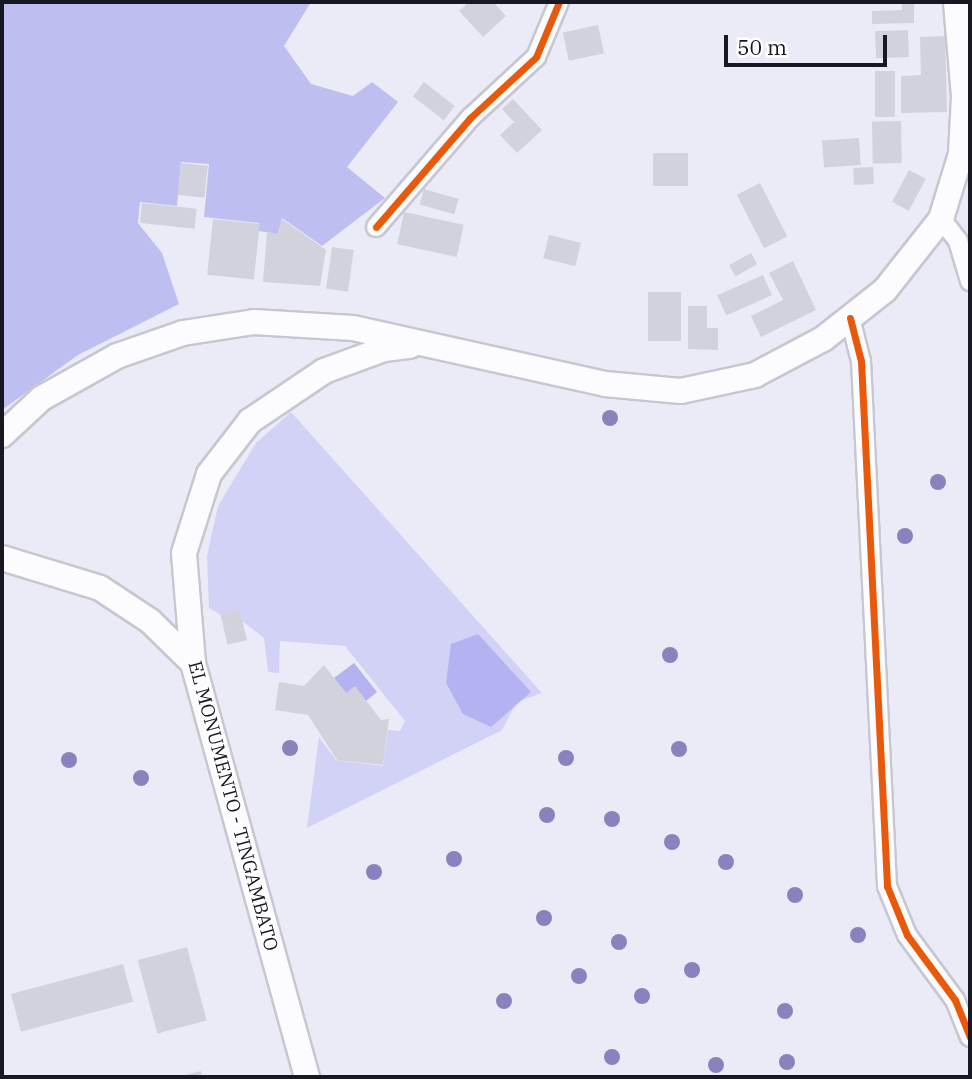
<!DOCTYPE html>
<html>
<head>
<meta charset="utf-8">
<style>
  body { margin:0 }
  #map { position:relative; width:972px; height:1079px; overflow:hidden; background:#ebebf7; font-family:"IBM Plex Serif",serif }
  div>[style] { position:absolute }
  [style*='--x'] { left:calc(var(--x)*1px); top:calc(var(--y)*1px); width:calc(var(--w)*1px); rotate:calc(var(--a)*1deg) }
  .green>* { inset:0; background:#d2d2f6 }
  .forest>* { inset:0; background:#bfbef1 }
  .water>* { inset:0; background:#b4b2f0 }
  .building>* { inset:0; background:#d2d2dd; transform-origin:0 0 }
  .roads { filter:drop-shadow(2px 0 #c7c7d2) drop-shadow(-2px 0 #c7c7d2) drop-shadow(0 2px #c7c7d2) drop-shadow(0 -2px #c7c7d2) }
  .street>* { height:18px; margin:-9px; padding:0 9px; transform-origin:9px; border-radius:9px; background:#fcfcfe }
  .secondary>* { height:24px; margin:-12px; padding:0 12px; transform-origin:12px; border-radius:12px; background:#fcfcfe }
  .cycleway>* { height:7px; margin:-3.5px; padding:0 3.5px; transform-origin:3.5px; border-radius:3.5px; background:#e8590c }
  .trees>* { width:16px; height:16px; margin:-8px; border-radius:50%; background:#8a82bc }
  span { translate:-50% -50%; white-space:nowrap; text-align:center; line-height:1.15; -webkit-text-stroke:5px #fff; paint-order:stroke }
  .street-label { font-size:19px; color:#171821 }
  .frame { position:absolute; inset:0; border:4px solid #171821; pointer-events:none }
  .scale { position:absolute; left:724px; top:35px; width:163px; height:32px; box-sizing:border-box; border:4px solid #171821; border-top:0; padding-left:9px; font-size:21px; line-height:24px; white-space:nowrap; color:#171821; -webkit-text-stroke:5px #fff; paint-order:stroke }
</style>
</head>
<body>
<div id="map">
  <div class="green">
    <i style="clip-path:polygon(291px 412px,542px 693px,517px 702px,502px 730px,307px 828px,319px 737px,336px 760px,383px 766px,388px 730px,400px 731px,405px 721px,345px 646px,280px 641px,279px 673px,268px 672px,264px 638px,242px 621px,240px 611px,221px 615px,209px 608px,207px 556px,218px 506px,256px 443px)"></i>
  </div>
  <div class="forest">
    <i style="clip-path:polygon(2px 2px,311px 2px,284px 46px,311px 84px,353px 96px,372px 82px,398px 102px,347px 167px,385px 198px,322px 246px,282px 218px,278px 234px,259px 231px,259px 223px,204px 217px,209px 164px,181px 162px,177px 206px,140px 202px,138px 223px,162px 253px,179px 304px,78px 355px,2px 410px)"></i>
  </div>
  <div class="water">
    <i style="clip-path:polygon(478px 634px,531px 692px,491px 727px,463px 714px,446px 683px,451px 644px)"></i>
    <i style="clip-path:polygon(354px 663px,377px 692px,366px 701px,346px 693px,334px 678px)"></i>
  </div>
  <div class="building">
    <i style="clip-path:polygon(469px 2px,493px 2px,506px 16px,483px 37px,459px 11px)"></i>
    <i style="clip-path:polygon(902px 2px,914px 2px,914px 23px,872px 24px,872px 11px,902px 10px)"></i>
    <i style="left:598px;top:25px;width:29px;height:36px;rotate:78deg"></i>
    <i style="left:908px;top:30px;width:27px;height:33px;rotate:88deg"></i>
    <i style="clip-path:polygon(945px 36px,947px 112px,901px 113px,901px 76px,921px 75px,920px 37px)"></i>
    <i style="left:875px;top:71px;width:20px;height:46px"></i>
    <i style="left:424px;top:82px;width:39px;height:18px;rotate:38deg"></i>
    <i style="clip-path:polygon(513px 99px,542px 130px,517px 153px,500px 135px,514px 122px,502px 109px)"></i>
    <i style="left:901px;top:121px;width:42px;height:29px;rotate:89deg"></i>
    <i style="left:859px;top:138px;width:27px;height:37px;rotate:86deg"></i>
    <i style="left:653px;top:153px;width:35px;height:33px"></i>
    <i style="left:181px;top:163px;width:27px;height:32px;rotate:6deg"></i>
    <i style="left:873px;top:167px;width:17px;height:20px;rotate:87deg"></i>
    <i style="left:909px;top:170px;width:19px;height:36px;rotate:28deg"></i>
    <i style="left:760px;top:183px;width:60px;height:26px;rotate:63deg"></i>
    <i style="left:424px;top:189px;width:36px;height:16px;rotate:16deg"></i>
    <i style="left:142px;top:203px;width:55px;height:20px;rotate:6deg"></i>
    <i style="left:404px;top:212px;width:61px;height:33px;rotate:12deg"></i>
    <i style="left:213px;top:219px;width:47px;height:56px;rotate:6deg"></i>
    <i style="clip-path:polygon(282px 219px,326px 250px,320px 286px,263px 282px,267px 232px,278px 234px)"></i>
    <i style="left:549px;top:235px;width:33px;height:24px;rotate:14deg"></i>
    <i style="left:332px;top:247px;width:22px;height:42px;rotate:8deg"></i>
    <i style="left:751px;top:253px;width:13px;height:25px;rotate:61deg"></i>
    <i style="clip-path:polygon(793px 261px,816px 310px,761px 337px,751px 316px,783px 300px,769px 273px)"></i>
    <i style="left:763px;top:275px;width:22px;height:50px;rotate:66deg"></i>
    <i style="left:648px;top:292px;width:33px;height:49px"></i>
    <i style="clip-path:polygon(688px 306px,707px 306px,707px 328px,718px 328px,718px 350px,688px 349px)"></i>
    <i style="left:240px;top:610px;width:31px;height:20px;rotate:77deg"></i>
    <i style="clip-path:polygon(324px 665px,346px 693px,355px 686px,381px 720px,389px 719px,383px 765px,337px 760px,308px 715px,275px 710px,279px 682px,304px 686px)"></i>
    <i style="left:187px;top:947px;width:76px;height:51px;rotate:75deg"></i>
    <i style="left:123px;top:964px;width:39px;height:116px;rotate:75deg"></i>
    <i style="clip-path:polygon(201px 1071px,202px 1077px,181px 1077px,181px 1076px)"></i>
  </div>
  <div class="roads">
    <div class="street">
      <i style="--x:941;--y:219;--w:28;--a:52"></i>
      <i style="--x:958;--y:241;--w:42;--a:73.3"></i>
      <i style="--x:376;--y:227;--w:144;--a:-49.2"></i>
      <i style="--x:470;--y:118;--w:90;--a:-42.7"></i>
      <i style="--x:536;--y:57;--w:60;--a:-67.3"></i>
      <i style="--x:850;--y:318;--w:44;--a:75.7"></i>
      <i style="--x:861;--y:361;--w:526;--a:87.16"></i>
      <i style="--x:887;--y:886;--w:53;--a:67.8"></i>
      <i style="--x:907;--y:935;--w:81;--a:53.6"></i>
      <i style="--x:955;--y:1000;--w:40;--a:68"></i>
    </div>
    <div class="secondary">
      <i style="--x:2;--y:435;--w:54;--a:-42.8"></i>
      <i style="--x:42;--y:398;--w:86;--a:-29.2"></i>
      <i style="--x:117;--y:356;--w:70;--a:-19.2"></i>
      <i style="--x:183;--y:333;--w:72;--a:-8.8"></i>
      <i style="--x:254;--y:322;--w:99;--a:3.5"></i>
      <i style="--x:353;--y:328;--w:258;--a:12.5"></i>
      <i style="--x:605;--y:384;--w:76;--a:5.3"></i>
      <i style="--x:681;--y:391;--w:76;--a:-12.2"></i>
      <i style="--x:755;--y:375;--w:77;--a:-27.9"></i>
      <i style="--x:823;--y:339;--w:79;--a:-38.3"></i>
      <i style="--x:885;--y:290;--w:90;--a:-51.7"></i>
      <i style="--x:941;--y:219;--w:68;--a:-72.9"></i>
      <i style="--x:961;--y:154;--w:58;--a:-87"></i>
      <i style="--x:964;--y:96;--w:94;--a:-94.9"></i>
      <i style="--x:2;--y:558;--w:102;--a:17"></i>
      <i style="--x:100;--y:588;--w:60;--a:33.4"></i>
      <i style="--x:150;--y:621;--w:60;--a:44.3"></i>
      <i style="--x:307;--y:1077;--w:429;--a:-105.4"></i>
      <i style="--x:193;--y:663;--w:110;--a:-94.7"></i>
      <i style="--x:184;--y:553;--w:83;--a:-72.4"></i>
      <i style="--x:209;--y:474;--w:67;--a:-52.3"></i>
      <i style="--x:250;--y:421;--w:89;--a:-34"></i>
      <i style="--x:324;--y:371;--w:64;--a:-20.1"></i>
      <i style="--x:384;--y:349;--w:26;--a:-7"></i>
    </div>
  </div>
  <div class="cycleway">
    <i style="--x:376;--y:227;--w:144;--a:-49.2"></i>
    <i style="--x:470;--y:118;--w:90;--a:-42.7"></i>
    <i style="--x:536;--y:57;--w:60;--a:-67.3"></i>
    <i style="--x:850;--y:318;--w:44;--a:75.7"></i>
    <i style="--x:861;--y:361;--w:526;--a:87.16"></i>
    <i style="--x:887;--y:886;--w:53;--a:67.8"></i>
    <i style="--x:907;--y:935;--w:81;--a:53.6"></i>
    <i style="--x:955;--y:1000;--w:40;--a:68"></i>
  </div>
  <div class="trees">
    <i style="left:610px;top:418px"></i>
    <i style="left:938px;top:482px"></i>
    <i style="left:905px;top:536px"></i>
    <i style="left:670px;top:655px"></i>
    <i style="left:290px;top:748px"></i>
    <i style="left:679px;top:749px"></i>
    <i style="left:566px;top:758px"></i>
    <i style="left:69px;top:760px"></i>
    <i style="left:141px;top:778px"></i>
    <i style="left:547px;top:815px"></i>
    <i style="left:612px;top:819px"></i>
    <i style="left:672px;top:842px"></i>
    <i style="left:454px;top:859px"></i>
    <i style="left:726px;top:862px"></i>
    <i style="left:374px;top:872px"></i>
    <i style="left:795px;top:895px"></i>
    <i style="left:544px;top:918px"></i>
    <i style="left:858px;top:935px"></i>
    <i style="left:619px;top:942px"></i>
    <i style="left:692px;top:970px"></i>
    <i style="left:579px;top:976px"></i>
    <i style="left:642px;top:996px"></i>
    <i style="left:504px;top:1001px"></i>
    <i style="left:785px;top:1011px"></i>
    <i style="left:612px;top:1057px"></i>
    <i style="left:787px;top:1062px"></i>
    <i style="left:716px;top:1065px"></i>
  </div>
  <div class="street-label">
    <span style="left:233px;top:806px;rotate:75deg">EL MONUMENTO - TINGAMBATO</span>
  </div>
  <div class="frame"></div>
  <div class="scale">50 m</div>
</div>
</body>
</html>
